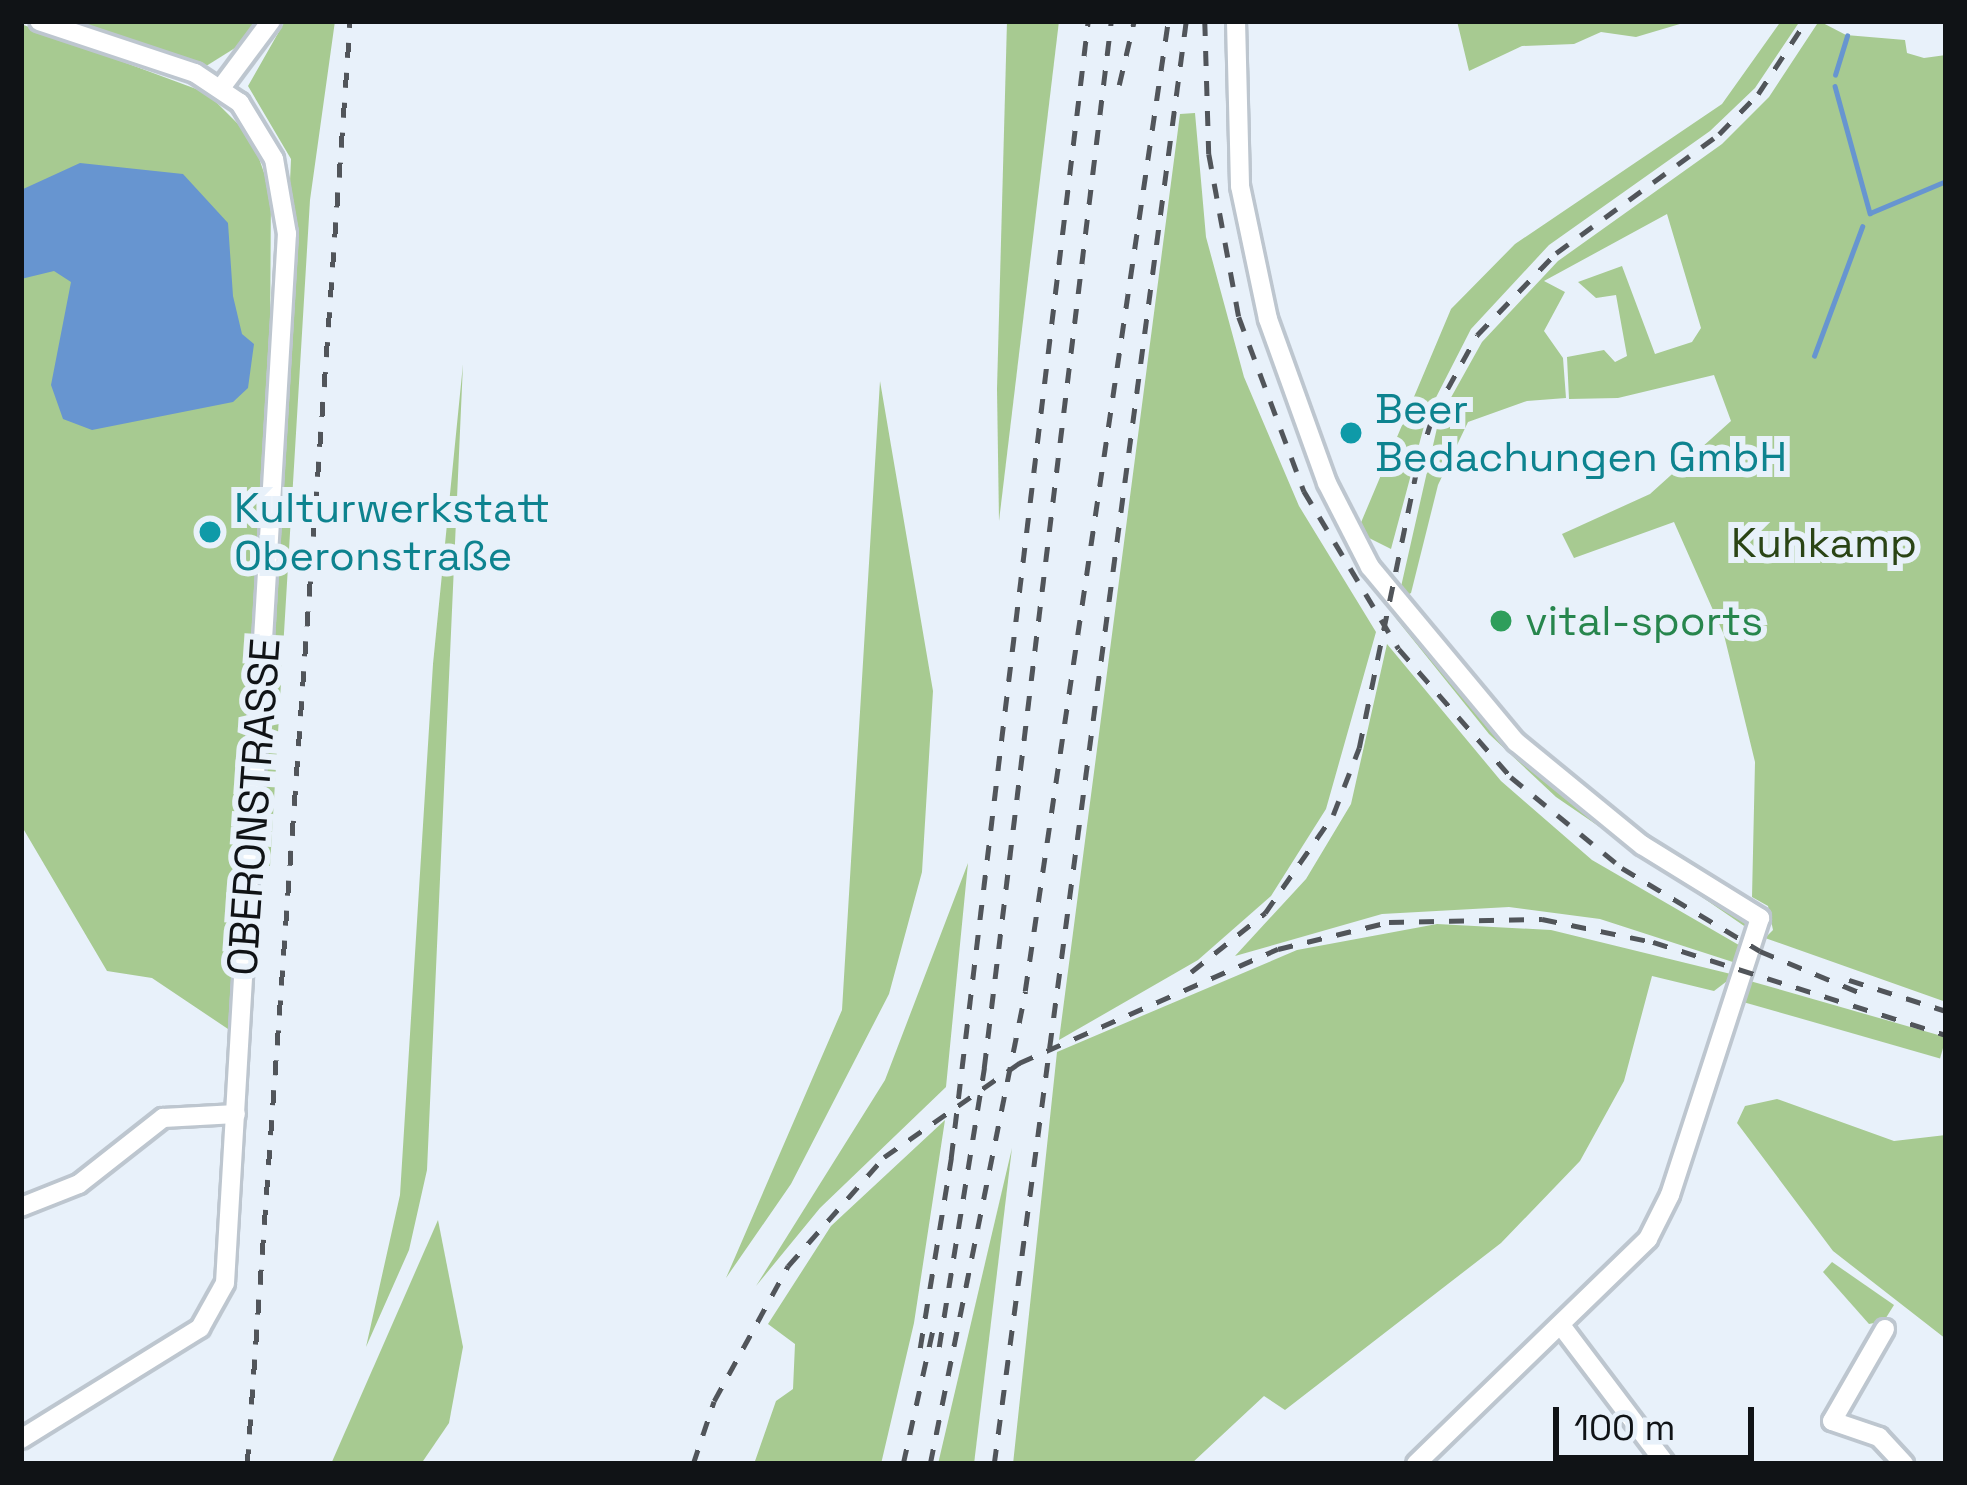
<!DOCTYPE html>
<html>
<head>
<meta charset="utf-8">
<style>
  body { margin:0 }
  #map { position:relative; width:1967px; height:1485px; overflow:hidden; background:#e8f1fa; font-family:"Space Grotesk",sans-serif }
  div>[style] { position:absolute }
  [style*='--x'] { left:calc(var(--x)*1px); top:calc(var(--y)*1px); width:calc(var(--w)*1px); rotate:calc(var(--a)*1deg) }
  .green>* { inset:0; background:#a7ca91; transform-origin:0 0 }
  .water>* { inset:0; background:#6795d0 }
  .stream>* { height:4.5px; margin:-2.25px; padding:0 2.25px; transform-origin:2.25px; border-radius:2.25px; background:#6795d0 }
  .roads { filter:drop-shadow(3px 0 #bdc6cf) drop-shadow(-3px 0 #bdc6cf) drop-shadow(0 3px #bdc6cf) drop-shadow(0 -3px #bdc6cf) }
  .minor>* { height:18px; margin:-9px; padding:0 9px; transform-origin:9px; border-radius:9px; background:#fff }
  .rail>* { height:4.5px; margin-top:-2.25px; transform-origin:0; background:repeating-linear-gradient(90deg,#51555a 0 15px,transparent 0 30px) }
  .dots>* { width:33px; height:33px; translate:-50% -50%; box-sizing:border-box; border:6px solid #e8f1fa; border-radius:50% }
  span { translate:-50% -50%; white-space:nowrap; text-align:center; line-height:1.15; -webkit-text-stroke:12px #e8f1fa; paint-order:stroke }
  .culture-label { font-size:42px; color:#0d838f }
  .left { translate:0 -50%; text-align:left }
  .park-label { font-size:42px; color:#2a4415 }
  .leisure-label { font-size:42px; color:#27864d }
  .street-label { font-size:42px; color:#101316 }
  .frame { position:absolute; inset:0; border:24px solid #101316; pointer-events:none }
  .scale { position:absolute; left:1553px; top:1407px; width:201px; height:54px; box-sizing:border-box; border:6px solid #101316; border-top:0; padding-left:15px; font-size:36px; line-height:42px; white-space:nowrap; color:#101316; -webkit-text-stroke:9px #e8f1fa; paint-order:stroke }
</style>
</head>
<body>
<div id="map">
  <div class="green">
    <i style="clip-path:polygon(39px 21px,258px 21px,235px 48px,195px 73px)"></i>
    <i style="clip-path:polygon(285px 21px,335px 21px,310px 200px,270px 866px,260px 864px,291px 159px,248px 86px)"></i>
    <i style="clip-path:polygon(1007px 21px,1059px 21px,999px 521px,997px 389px)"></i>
    <i style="clip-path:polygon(1457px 21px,1690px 21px,1636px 37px,1601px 32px,1574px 44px,1522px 46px,1469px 71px)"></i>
    <i style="clip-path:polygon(1781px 21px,1800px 21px,1755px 88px,1710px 131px,1549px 245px,1471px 329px,1427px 415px,1391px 549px,1357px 532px,1451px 309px,1515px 244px,1722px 104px)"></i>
    <i style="clip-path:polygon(1819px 21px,1846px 35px,1905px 40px,1907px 53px,1924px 58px,1946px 55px,1946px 1002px,1765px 938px,1773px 930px,1768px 906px,1752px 897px,1755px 762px,1724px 635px,1674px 522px,1574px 558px,1562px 534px,1650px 494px,1731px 421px,1714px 375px,1618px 398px,1569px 399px,1567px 357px,1604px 350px,1615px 362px,1627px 356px,1616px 295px,1596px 298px,1578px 282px,1622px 266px,1655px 354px,1692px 342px,1701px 328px,1667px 214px,1544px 281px,1565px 292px,1544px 331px,1563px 358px,1566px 398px,1527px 401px,1468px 422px,1438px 485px,1411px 593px,1398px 600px,1439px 419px,1482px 342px,1558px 261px,1722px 144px,1769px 97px)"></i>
    <i style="clip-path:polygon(21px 24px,207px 93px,252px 138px,271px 193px,268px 646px,228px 1029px,152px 978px,107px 971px,21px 825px)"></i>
    <i style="clip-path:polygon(1195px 113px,1206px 237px,1244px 377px,1299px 506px,1376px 632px,1326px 809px,1271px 896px,1198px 960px,1059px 1040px,1180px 114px)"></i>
    <i style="clip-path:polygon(463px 364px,427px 1170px,409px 1250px,366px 1347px,400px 1195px,433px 664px)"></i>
    <i style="clip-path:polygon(880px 381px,933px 691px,922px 872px,889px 994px,791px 1184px,726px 1278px,842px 1010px)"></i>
    <i style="clip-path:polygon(1394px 616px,1558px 790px,1741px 914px,1750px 930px,1556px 797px,1489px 734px)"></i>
    <i style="clip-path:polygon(1387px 644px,1501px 781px,1592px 860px,1744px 948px,1739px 964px,1600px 919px,1509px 907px,1382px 914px,1235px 956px,1306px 879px,1351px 804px)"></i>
    <i style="clip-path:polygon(968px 863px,946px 1087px,820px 1208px,756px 1286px,885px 1080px)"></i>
    <i style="clip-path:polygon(1437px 924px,1551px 930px,1735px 975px,1714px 991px,1652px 976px,1624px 1081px,1580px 1161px,1501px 1243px,1285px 1410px,1264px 1396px,1191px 1464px,1013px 1464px,1057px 1052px,1297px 950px)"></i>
    <i style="left:1750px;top:981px;width:204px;height:22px;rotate:16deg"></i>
    <i style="clip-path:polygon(1777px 1099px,1894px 1141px,1946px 1135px,1946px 1339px,1833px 1251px,1737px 1123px,1745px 1106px)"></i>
    <i style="clip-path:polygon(945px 1120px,914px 1323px,881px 1464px,754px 1464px,776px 1401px,793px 1389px,795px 1344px,768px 1324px,831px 1226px)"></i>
    <i style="clip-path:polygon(1012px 1148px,974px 1464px,938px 1464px)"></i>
    <i style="clip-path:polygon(438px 1220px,463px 1347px,449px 1423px,421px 1464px,331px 1464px)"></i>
    <i style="clip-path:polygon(1832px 1262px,1894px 1305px,1884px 1321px,1869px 1324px,1823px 1272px)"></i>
  </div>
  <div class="water">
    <i style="clip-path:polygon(80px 163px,183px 174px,228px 223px,233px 296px,242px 334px,254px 344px,248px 388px,233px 402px,92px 430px,63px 419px,51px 385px,71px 282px,54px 271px,21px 279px,21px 190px)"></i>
  </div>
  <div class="stream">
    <i style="--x:1835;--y:75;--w:41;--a:-72.9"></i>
    <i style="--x:1835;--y:86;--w:132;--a:74.6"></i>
    <i style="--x:1870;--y:213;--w:82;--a:-22.8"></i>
    <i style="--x:1814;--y:356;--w:138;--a:-69.6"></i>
  </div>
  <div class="roads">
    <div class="minor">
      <i style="--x:1236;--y:21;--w:165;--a:88.6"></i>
      <i style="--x:1240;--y:186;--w:136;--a:78.1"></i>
      <i style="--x:1268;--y:319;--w:174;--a:70.2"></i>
      <i style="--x:1327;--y:483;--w:94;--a:62.9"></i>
      <i style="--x:1370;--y:567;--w:228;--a:50.2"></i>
      <i style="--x:1516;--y:742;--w:163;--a:39.3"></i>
      <i style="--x:1642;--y:845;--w:139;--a:31.7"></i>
      <i style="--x:1760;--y:918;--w:291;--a:108"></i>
      <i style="--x:1670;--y:1195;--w:49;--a:116.6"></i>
      <i style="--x:1648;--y:1239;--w:323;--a:135.9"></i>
      <i style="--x:221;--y:88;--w:84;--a:-53.3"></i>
      <i style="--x:21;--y:1207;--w:62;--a:-21.6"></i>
      <i style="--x:79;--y:1184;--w:107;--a:-38.2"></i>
      <i style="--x:163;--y:1118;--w:73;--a:-3.1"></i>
      <i style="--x:1563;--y:1328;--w:171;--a:52.9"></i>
      <i style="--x:1885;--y:1329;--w:106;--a:119.9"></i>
      <i style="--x:1832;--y:1421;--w:50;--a:18.8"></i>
      <i style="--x:1879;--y:1437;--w:37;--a:47"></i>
      <i style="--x:21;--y:1439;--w:211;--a:-31.8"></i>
      <i style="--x:200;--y:1328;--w:51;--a:-60.9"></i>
      <i style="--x:225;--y:1283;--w:1051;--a:-86.62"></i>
      <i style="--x:287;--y:234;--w:76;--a:-99.8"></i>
      <i style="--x:274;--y:159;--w:66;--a:-121.3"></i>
      <i style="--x:240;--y:103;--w:54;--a:-146.3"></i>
      <i style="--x:195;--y:73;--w:164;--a:-161.6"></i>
    </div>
  </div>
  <div class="rail">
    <i style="--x:1205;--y:21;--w:133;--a:88.3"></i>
    <i style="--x:1209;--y:154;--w:166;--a:79.6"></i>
    <i style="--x:1239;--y:317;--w:186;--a:69.5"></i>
    <i style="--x:1304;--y:491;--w:184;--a:59"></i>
    <i style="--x:1399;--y:649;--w:170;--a:48.8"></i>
    <i style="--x:1511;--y:777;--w:144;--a:39.3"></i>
    <i style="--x:1622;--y:868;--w:161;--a:31"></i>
    <i style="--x:1760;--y:951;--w:109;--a:22.6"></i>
    <i style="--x:1119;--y:85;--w:66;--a:-76.8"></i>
    <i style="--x:1191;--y:972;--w:95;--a:-38.6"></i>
    <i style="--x:1265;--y:913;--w:119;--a:-55.2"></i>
    <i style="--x:1333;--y:815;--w:72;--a:-68.8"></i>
    <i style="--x:1359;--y:748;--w:291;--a:-78.3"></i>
    <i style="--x:1418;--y:463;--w:50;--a:-72.6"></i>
    <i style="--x:1433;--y:415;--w:91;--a:-61.2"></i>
    <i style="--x:1477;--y:335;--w:114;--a:-46.1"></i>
    <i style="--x:1556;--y:253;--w:202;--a:-36.1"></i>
    <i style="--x:1719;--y:134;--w:56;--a:-45.7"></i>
    <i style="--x:1758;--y:94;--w:87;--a:-56.7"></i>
    <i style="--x:1849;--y:980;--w:102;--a:17.7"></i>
    <i style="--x:939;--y:1347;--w:283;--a:-80.8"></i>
    <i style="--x:984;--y:1068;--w:1055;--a:-83.08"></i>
    <i style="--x:920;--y:1348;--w:193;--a:-80.7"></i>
    <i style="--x:951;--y:1158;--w:1145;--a:-83.13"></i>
    <i style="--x:247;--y:1464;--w:1447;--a:-85.92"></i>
    <i style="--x:693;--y:1464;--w:66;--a:-71.6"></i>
    <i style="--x:714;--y:1401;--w:154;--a:-61.3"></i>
    <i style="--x:788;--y:1266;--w:145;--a:-48.6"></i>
    <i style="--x:884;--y:1157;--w:165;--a:-34.8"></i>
    <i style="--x:1019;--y:1063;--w:283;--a:-23.8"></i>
    <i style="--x:1278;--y:949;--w:114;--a:-13.7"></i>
    <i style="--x:1389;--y:922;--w:153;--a:-1.1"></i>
    <i style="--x:1542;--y:919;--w:113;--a:11.7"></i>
    <i style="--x:1653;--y:942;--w:307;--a:17.6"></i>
    <i style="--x:903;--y:1464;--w:138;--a:-77.5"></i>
    <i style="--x:930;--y:1464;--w:482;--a:-78.6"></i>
    <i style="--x:1025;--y:991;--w:980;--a:-81.61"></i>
    <i style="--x:994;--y:1464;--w:1456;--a:-82.42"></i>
  </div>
  <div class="dots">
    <i style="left:1351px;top:433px;background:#0f9aa8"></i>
    <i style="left:210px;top:532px;background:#0f9aa8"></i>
    <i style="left:1501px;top:621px;background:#2e9e5b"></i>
  </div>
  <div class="culture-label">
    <span class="left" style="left:1375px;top:433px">Beer<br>Bedachungen GmbH</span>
    <span class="left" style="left:234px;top:532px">Kulturwerkstatt<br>Oberonstraße</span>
  </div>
  <div class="park-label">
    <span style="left:1824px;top:543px">Kuhkamp</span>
  </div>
  <div class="leisure-label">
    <span class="left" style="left:1525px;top:621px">vital-sports</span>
  </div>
  <div class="street-label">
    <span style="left:254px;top:807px;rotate:-86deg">OBERONSTRASSE</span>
  </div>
  <div class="frame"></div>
  <div class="scale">100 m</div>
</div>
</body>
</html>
